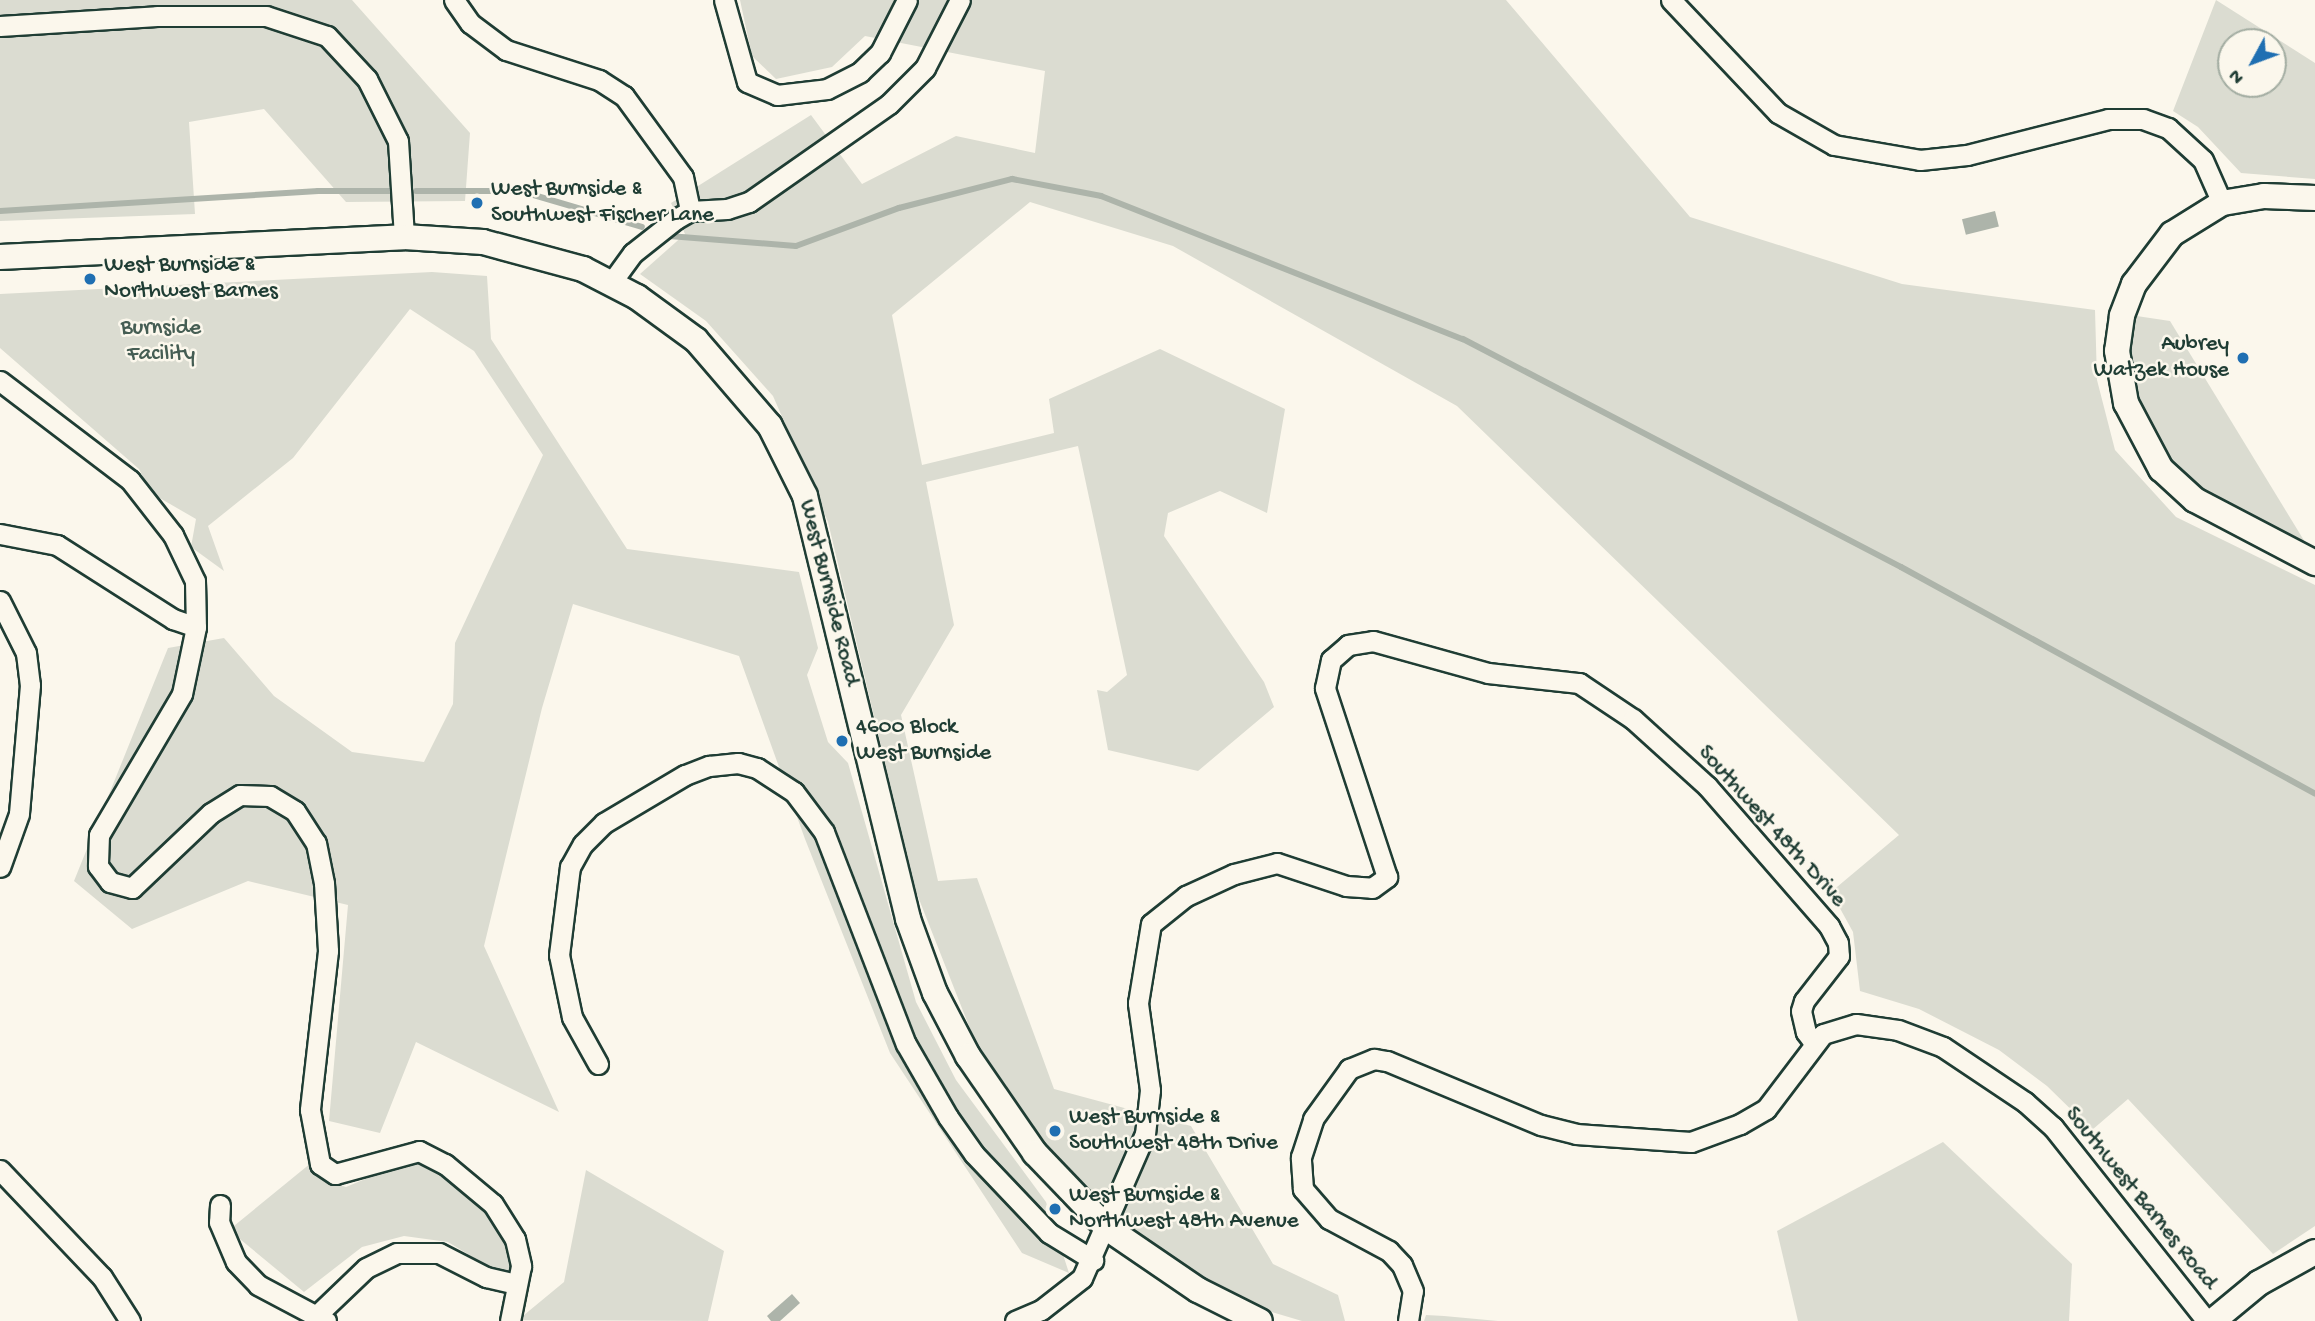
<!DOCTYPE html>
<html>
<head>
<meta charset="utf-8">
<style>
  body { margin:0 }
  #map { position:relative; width:2315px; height:1321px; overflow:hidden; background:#fbf7ec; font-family:"Gochi Hand",sans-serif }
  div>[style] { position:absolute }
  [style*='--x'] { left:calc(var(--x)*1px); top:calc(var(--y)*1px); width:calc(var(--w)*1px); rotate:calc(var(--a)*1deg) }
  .green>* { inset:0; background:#dbdcd1 }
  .water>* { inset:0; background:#adb4aa; transform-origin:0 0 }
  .stream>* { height:6px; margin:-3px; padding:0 3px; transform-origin:3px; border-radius:3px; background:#adb4aa }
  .roads { filter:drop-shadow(2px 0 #1f3d34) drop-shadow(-2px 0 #1f3d34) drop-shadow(0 2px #1f3d34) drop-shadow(0 -2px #1f3d34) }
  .minor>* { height:19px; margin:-9.5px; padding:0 9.5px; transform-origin:9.5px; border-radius:9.5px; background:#fbf7ec }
  .major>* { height:24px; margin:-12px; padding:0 12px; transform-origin:12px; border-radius:12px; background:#fbf7ec }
  .dots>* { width:19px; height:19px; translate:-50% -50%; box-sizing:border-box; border:4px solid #fbf7ec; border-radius:50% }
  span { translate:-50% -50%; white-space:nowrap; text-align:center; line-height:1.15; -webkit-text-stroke:5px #fbf7ec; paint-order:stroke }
  .poi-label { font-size:23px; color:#1f3d34 }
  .left { translate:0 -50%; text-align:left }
  .right { translate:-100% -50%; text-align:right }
  .park-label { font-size:23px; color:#455d53 }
  .street-label { font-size:23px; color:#1f3d34 }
  .north { position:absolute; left:2217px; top:28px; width:70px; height:70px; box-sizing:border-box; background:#fbf7ec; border:2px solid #a3ada2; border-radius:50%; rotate:229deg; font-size:19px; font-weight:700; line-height:28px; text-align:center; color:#1f3d34 }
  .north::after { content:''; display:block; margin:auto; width:24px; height:32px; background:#1f6fb2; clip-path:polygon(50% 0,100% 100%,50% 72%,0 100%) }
</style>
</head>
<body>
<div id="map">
  <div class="green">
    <i style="clip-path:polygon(0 0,352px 0,470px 133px,465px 201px,346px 202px,264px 109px,189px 122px,195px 214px,0 221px)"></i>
    <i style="clip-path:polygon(740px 0,1506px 0,1690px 217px,1902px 284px,2095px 310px,2097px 380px,2115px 450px,2176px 517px,2315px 585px,2315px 1226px,2273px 1254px,2128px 1099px,2092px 1130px,2047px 1086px,1999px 1050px,1919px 1009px,1860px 991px,1853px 932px,1831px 892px,1899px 835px,1457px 406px,1173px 246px,1030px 202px,892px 315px,922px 465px,1054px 433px,1049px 399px,1160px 349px,1285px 409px,1267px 513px,1220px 491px,1168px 513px,1164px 536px,1264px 682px,1274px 707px,1198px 771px,1108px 750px,1097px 690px,1107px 692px,1127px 675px,1078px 446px,926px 482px,954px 625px,901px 715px,938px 881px,977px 878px,1054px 1089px,1191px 1126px,1273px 1264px,1338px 1295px,1345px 1321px,1302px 1321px,1252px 1306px,1121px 1227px,1041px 1145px,982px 1059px,915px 889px,828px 522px,773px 396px,706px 321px,640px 274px,685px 234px,671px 203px,811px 115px,862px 184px,956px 136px,1035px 153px,1045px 71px,865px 36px,832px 67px,776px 79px,752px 56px)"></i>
    <i style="clip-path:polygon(evenodd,2216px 0,2315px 63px,2315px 179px,2241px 173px,2198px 127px,2173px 111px,2216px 0,2231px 42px,2273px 42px,2273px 84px,2231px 84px,2231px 42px)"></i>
    <i style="clip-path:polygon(432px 272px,487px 276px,491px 339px,627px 549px,799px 572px,818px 648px,807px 675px,828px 742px,848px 763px,916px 1002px,956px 1080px,1046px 1202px,1069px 1273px,1022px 1253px,890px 1053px,805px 839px,739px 656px,573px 604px,542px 708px,484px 946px,559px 1112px,416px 1042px,380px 1133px,329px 1121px,348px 905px,248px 881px,132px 929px,74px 881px,168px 648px,224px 638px,274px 696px,352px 752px,424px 762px,453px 704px,455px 643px,543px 455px,474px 351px,410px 309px,293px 458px,208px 526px,224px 571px,191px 547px,196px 519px,151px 493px,139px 469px,0 348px,0 294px)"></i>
    <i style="clip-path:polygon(2130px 315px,2170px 321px,2308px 547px,2202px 489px,2154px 442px,2129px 375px)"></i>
    <i style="clip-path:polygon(1943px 1142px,2072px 1264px,2069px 1321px,1798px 1321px,1777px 1231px)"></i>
    <i style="clip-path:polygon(423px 1162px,455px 1183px,501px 1230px,509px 1241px,517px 1275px,484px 1264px,448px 1242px,404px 1236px,362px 1247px,304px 1292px,229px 1230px,311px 1163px,324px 1180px,346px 1187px,404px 1163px)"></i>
    <i style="clip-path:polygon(586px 1170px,724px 1251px,708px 1321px,518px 1320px,564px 1282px)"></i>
    <i style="clip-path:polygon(1426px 1315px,1444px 1316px,1498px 1321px,1424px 1321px)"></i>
  </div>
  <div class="water">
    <i style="left:1995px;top:211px;width:16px;height:34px;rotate:76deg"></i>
    <i style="clip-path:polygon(792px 1294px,800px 1303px,780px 1321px,771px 1321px,767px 1316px)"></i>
  </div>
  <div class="stream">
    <i style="--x:416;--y:191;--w:104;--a:0"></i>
    <i style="--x:520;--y:191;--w:127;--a:16.4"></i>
    <i style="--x:0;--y:211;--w:319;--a:-3.6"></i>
    <i style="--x:318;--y:191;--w:78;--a:0"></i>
    <i style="--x:669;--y:236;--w:127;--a:4.5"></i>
    <i style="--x:796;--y:246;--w:110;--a:-20.3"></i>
    <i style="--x:899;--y:208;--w:117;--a:-14.4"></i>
    <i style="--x:1012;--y:179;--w:91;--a:10.8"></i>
    <i style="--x:1101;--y:196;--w:389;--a:21.6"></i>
    <i style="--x:1463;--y:339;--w:494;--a:27.5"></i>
    <i style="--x:1901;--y:567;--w:472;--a:28.7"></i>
  </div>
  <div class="roads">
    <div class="minor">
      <i style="--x:454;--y:0;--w:28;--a:55"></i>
      <i style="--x:470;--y:23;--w:45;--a:36.9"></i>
      <i style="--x:506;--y:50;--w:98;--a:17.9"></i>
      <i style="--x:599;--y:80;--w:30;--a:33"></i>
      <i style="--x:624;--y:96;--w:100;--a:53.9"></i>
      <i style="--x:683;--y:177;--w:35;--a:78"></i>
      <i style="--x:724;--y:0;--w:85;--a:74.3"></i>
      <i style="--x:747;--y:82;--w:33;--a:23"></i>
      <i style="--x:777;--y:95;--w:50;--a:-6.8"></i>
      <i style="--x:827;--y:89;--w:37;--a:-27"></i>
      <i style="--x:860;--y:72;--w:28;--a:-44"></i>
      <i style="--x:880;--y:53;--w:59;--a:-63"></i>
      <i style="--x:1671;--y:0;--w:156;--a:46.6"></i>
      <i style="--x:1778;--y:113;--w:64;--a:29.7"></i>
      <i style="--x:1834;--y:145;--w:87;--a:9.9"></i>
      <i style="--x:1920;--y:160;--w:47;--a:-6.1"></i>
      <i style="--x:1967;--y:155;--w:146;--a:-14.3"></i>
      <i style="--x:2108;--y:119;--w:35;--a:0"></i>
      <i style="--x:2143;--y:119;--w:27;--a:20"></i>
      <i style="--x:2168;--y:128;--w:47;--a:42.4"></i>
      <i style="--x:2203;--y:160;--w:47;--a:66.2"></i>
      <i style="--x:0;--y:26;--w:157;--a:-3.6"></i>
      <i style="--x:157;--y:16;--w:109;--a:0"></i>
      <i style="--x:266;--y:16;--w:64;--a:18.2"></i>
      <i style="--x:327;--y:36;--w:59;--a:47.1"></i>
      <i style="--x:367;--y:79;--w:69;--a:63.4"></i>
      <i style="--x:398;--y:141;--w:96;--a:86.4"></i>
      <i style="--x:611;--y:283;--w:37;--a:-54"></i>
      <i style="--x:633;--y:253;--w:55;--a:-38.3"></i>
      <i style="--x:676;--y:219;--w:16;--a:-30"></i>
      <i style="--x:690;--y:211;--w:37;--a:-3"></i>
      <i style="--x:727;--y:209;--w:23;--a:-18"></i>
      <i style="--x:749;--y:202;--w:171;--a:-35"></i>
      <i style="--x:889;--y:104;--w:51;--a:-45"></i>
      <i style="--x:925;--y:68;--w:76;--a:-62.8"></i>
      <i style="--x:0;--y:381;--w:163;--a:37.3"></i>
      <i style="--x:130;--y:480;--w:70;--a:52"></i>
      <i style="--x:173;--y:535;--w:51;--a:64.4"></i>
      <i style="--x:195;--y:581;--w:46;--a:88.8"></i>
      <i style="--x:196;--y:627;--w:68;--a:101.8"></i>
      <i style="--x:182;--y:694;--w:164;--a:120.5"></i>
      <i style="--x:99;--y:835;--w:31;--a:92"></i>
      <i style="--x:98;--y:866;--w:20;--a:53"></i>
      <i style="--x:110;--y:882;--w:23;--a:15"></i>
      <i style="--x:132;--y:888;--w:109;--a:-43.5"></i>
      <i style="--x:211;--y:813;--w:34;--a:-32"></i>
      <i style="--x:240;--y:795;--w:30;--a:2"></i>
      <i style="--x:270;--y:796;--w:29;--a:31"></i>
      <i style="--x:295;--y:811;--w:38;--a:57"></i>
      <i style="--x:316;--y:843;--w:41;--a:78.7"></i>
      <i style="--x:324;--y:883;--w:68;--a:86.6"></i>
      <i style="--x:328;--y:951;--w:160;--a:96.5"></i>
      <i style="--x:310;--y:1110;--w:55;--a:79.5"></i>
      <i style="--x:320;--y:1164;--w:18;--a:34"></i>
      <i style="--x:335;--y:1174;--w:87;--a:-15.3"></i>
      <i style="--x:419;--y:1151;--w:29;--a:27"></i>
      <i style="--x:445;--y:1164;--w:62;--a:39.8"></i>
      <i style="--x:493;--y:1204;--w:41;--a:57.8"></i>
      <i style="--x:515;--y:1239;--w:28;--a:77"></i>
      <i style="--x:521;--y:1266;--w:56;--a:101.3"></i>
      <i style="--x:0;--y:534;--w:58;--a:10.9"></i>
      <i style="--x:57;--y:545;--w:138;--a:32.5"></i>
      <i style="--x:173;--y:619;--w:24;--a:19"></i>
      <i style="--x:0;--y:601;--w:58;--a:63.4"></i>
      <i style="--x:26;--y:653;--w:32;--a:83"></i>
      <i style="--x:30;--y:685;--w:129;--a:94.9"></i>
      <i style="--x:19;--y:814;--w:56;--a:109.7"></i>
      <i style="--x:598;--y:1064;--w:54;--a:-119"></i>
      <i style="--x:572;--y:1017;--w:63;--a:-101.8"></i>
      <i style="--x:559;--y:955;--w:89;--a:-82.9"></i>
      <i style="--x:570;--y:867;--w:26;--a:-61"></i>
      <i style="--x:583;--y:844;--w:30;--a:-45"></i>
      <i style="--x:604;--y:823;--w:94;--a:-30.7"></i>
      <i style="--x:685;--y:775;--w:26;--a:-21"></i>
      <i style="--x:709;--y:766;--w:29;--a:-6"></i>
      <i style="--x:738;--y:763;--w:20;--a:15"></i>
      <i style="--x:757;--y:768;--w:44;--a:33"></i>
      <i style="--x:794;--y:792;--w:50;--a:53.1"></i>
      <i style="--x:824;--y:832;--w:227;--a:68.9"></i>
      <i style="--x:906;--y:1044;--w:84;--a:60.1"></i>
      <i style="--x:948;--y:1117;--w:45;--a:54.9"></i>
      <i style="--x:974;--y:1154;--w:109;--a:46.5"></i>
      <i style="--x:1049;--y:1233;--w:52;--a:31.5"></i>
      <i style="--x:0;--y:1170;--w:148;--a:46.4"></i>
      <i style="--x:102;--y:1277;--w:52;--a:57.5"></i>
      <i style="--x:220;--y:1205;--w:17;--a:93"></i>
      <i style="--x:219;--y:1222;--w:43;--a:67"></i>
      <i style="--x:236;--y:1262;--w:32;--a:46"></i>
      <i style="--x:258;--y:1285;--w:77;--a:27.9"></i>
      <i style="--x:318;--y:1314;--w:66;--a:-43.8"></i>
      <i style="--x:366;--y:1268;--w:34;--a:-26"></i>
      <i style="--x:397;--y:1253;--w:42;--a:0"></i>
      <i style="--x:439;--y:1253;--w:53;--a:27.1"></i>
      <i style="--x:486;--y:1277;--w:31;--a:13"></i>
      <i style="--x:1015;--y:1321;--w:28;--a:-23"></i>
      <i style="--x:1041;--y:1310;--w:52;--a:-38"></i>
      <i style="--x:1082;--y:1278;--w:157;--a:-66.4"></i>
      <i style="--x:1145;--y:1134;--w:44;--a:-83.5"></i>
      <i style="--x:1150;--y:1090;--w:88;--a:-97.9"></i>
      <i style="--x:1138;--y:1003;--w:80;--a:-80.7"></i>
      <i style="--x:1151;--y:924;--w:45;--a:-38.7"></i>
      <i style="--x:1186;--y:896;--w:53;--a:-24.6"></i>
      <i style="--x:1234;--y:874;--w:44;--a:-14.3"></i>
      <i style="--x:1277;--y:863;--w:73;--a:18.4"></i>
      <i style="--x:1346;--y:886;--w:26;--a:4"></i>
      <i style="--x:1372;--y:888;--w:19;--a:-36"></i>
      <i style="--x:1387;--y:877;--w:199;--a:-108.2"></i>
      <i style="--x:1325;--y:688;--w:29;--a:-78"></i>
      <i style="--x:1331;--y:660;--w:23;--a:-41"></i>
      <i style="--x:1348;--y:645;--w:25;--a:-9"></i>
      <i style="--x:1373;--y:641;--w:119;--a:15.5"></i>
      <i style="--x:1488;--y:673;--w:92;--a:6.3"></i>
      <i style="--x:1579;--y:683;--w:65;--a:33.7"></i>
      <i style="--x:1633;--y:719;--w:100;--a:42.2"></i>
      <i style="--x:1707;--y:786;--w:186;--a:48.9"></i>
      <i style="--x:1829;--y:926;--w:19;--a:62"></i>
      <i style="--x:1838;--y:943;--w:13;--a:86"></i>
      <i style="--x:1839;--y:956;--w:57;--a:127.9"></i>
      <i style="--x:1804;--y:1001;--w:10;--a:107"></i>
      <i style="--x:1801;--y:1011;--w:22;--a:77"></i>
      <i style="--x:1806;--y:1032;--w:14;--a:54"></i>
      <i style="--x:1408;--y:1321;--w:30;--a:-81"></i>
      <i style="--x:1413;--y:1291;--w:28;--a:-113"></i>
      <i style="--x:1402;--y:1265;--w:19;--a:-133"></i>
      <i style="--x:1389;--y:1251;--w:68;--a:-151.9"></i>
      <i style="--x:1329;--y:1219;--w:40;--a:-131"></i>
      <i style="--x:1303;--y:1189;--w:32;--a:-94"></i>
      <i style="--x:1301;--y:1157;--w:40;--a:-72"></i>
      <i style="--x:1313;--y:1119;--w:62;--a:-54.2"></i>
      <i style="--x:1349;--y:1069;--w:27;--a:-22"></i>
      <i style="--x:1374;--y:1059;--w:13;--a:9"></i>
      <i style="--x:1387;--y:1061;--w:167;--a:22.6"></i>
      <i style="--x:1541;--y:1125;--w:36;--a:14"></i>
      <i style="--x:1576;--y:1134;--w:115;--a:4"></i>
      <i style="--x:1691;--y:1142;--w:52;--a:-20.2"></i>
      <i style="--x:1740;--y:1124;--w:30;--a:-30"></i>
      <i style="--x:1766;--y:1109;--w:94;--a:-52.8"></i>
      <i style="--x:1823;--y:1034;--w:34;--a:-17"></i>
      <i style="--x:1856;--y:1024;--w:42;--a:8.1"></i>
      <i style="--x:1898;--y:1030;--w:48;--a:20.7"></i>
      <i style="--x:1943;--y:1047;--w:99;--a:33.9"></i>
      <i style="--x:2025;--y:1102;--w:38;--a:42"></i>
      <i style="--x:2053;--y:1127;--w:248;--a:51.6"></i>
    </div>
    <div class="major">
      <i style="--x:2315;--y:198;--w:51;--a:-177.8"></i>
      <i style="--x:2264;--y:196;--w:43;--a:170.5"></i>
      <i style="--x:2222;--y:203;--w:59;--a:148.2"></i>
      <i style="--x:2172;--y:234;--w:63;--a:127.2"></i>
      <i style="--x:2134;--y:284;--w:34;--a:111"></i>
      <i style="--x:2122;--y:316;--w:35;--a:98"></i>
      <i style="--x:2117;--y:351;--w:53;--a:80.2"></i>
      <i style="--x:2126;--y:403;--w:75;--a:62.1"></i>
      <i style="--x:2161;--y:469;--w:46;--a:42.4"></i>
      <i style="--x:2195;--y:500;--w:136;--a:27.7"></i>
      <i style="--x:0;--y:257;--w:404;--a:-2.8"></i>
      <i style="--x:404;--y:237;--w:79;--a:3.6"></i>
      <i style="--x:483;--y:242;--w:104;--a:15.1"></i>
      <i style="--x:583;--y:269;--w:61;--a:27.4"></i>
      <i style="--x:637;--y:297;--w:73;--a:36.1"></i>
      <i style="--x:696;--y:340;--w:113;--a:49.3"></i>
      <i style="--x:770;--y:426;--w:78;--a:63.4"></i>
      <i style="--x:805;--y:496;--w:435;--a:76.3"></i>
      <i style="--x:908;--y:919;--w:79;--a:70"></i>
      <i style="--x:935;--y:993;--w:71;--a:62.4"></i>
      <i style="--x:968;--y:1056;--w:118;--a:55.4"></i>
      <i style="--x:1035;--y:1153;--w:104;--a:46.2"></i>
      <i style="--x:1107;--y:1228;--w:110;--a:34.3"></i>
      <i style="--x:1198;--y:1290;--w:69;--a:26.6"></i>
      <i style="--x:2213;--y:1321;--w:60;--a:-39.6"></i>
      <i style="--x:2259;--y:1283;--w:64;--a:-29"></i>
    </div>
  </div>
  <div class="dots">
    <i style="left:477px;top:203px;background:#1f6fb2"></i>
    <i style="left:90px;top:279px;background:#1f6fb2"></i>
    <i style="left:2243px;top:358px;background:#1f6fb2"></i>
    <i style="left:842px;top:741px;background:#1f6fb2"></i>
    <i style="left:1055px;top:1131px;background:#1f6fb2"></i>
    <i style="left:1055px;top:1209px;background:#1f6fb2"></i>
  </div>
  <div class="poi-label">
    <span class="left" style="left:491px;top:203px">West Burnside &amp;<br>Southwest Fischer Lane</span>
    <span class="left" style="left:104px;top:279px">West Burnside &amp;<br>Northwest Barnes</span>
    <span class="right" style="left:2229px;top:358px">Aubrey<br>Watzek House</span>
    <span class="left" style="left:856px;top:741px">4600 Block<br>West Burnside</span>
    <span class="left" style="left:1069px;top:1131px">West Burnside &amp;<br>Southwest 48th Drive</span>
    <span class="left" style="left:1069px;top:1209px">West Burnside &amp;<br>Northwest 48th Avenue</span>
  </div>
  <div class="park-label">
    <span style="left:161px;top:342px">Burnside<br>Facility</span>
  </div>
  <div class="street-label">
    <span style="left:828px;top:593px;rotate:76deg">West Burnside Road</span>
    <span style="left:1771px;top:827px;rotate:48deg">Southwest 48th Drive</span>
    <span style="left:2140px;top:1199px;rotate:51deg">Southwest Barnes Road</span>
  </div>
  <div class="north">N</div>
</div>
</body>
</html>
